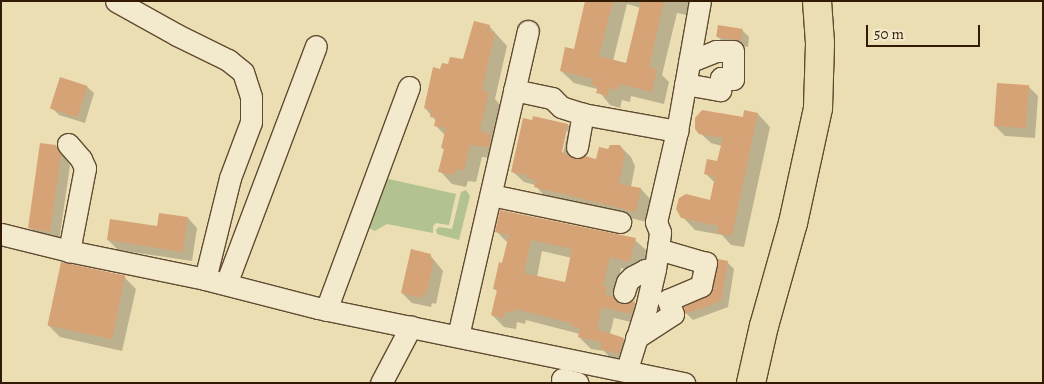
<!DOCTYPE html>
<html>
<head>
<meta charset="utf-8">
<style>
  body { margin:0 }
  #map { position:relative; width:1044px; height:384px; overflow:hidden; background:#ecdeb3; font-family:Alegreya,serif }
  div>[style] { position:absolute }
  [style*='--x'] { left:calc(var(--x)*1px); top:calc(var(--y)*1px); width:calc(var(--w)*1px); rotate:calc(var(--a)*1deg) }
  .green>* { inset:0; background:#b2c291 }
  .shadow>* { inset:0; background:#0003 }
  .building>* { inset:0; background:#d6a376; transform-origin:0 0 }
  .roads { filter:drop-shadow(1px 0 #614b30) drop-shadow(-1px 0 #614b30) drop-shadow(0 1px #614b30) drop-shadow(0 -1px #614b30) }
  .minor>* { height:21px; margin:-10.5px; padding:0 10.5px; transform-origin:10.5px; border-radius:10.5px; background:#f3eace }
  .major>* { height:28px; margin:-14px; padding:0 14px; transform-origin:14px; border-radius:14px; background:#ecdeb3 }
  span { translate:-50% -50%; white-space:nowrap; text-align:center; line-height:1.15; -webkit-text-stroke:5px #f3eace; paint-order:stroke }
  .frame { position:absolute; inset:0; border:2px solid #331a05; pointer-events:none }
  .scale { position:absolute; left:866px; top:25px; width:114px; height:22px; box-sizing:border-box; border:2px solid #331a05; border-top:0; padding-left:6px; font-size:15px; line-height:18px; white-space:nowrap; color:#331a05; -webkit-text-stroke:4px #f3eace; paint-order:stroke }
</style>
</head>
<body>
<div id="map">
  <div class="green">
    <i style="clip-path:polygon(384px 178px,456px 194px,449px 225px,436px 223px,433px 226px,433px 233px,387px 224px,375px 231px,367px 227px)"></i>
    <i style="clip-path:polygon(466px 190px,470px 196px,459px 240px,437px 234px,436px 230px,439px 227px,452px 229px,461px 192px)"></i>
  </div>
  <div class="shadow">
    <i style="clip-path:polygon(evenodd,587px 1px,689px 1px,686px 15px,677px 13px,662px 75px,669px 82px,664px 104px,631px 96px,630px 102px,622px 100px,620px 108px,610px 105px,597px 89px,574px 83px,561px 71px,575px 51px,587px 1px,627px 4px,641px 8px,627px 64px,613px 61px,627px 4px)"></i>
    <i style="clip-path:polygon(489px 26px,507px 46px,495px 99px,501px 106px,501px 159px,482px 157px,476px 182px,468px 181px,466px 187px,452px 184px,440px 171px,445px 150px,443px 148px,445px 135px,435px 125px,436px 121px,425px 108px,441px 71px,464px 61px)"></i>
    <i style="clip-path:polygon(742px 30px,749px 37px,748px 47px,725px 44px,718px 37px)"></i>
    <i style="clip-path:polygon(1028px 86px,1038px 96px,1035px 138px,1005px 136px,995px 126px)"></i>
    <i style="clip-path:polygon(87px 87px,94px 93px,85px 123px,59px 115px,52px 108px)"></i>
    <i style="clip-path:polygon(758px 114px,770px 127px,744px 247px,731px 245px,722px 235px,695px 230px,678px 212px,677px 205px,683px 197px,711px 201px,715px 183px,706px 174px,718px 163px,722px 146px,711px 143px,698px 131px)"></i>
    <i style="clip-path:polygon(evenodd,534px 117px,568px 125px,579px 136px,573px 161px,597px 161px,608px 151px,620px 146px,631px 157px,635px 166px,631px 187px,641px 189px,652px 201px,647px 222px,546px 198px,535px 185px,524px 182px,512px 171px,534px 117px,565px 131px,568px 131px,562px 158px,560px 157px,565px 131px)"></i>
    <i style="clip-path:polygon(55px 146px,65px 156px,70px 166px,59px 241px,40px 237px,30px 228px)"></i>
    <i style="clip-path:polygon(188px 218px,197px 228px,192px 261px,118px 250px,108px 240px)"></i>
    <i style="clip-path:polygon(evenodd,496px 231px,635px 240px,647px 251px,642px 273px,621px 268px,615px 297px,620px 305px,634px 302px,646px 314px,643px 325px,614px 318px,610px 334px,623px 339px,635px 351px,630px 365px,613px 361px,604px 351px,591px 349px,579px 337px,580px 334px,526px 320px,525px 324px,517px 322px,516px 329px,504px 327px,492px 315px,498px 292px,495px 289px,508px 243px,496px 231px,542px 251px,572px 258px,566px 284px,537px 277px,542px 251px)"></i>
    <i style="clip-path:polygon(430px 255px,443px 271px,436px 304px,432px 303px,431px 307px,412px 303px,402px 293px)"></i>
    <i style="clip-path:polygon(727px 262px,734px 269px,728px 307px,693px 320px,686px 313px,712px 294px)"></i>
    <i style="clip-path:polygon(124px 277px,136px 289px,122px 351px,60px 337px,48px 325px)"></i>
  </div>
  <div class="building">
    <i style="clip-path:polygon(585px 1px,613px 1px,599px 56px,626px 63px,641px 1px,664px 1px,649px 67px,657px 69px,652px 92px,619px 84px,617px 90px,609px 88px,608px 96px,596px 93px,598px 87px,591px 85px,593px 79px,560px 71px,565px 47px,574px 49px)"></i>
    <i style="clip-path:polygon(474px 21px,490px 25px,489px 31px,495px 33px,482px 90px,489px 92px,480px 130px,491px 135px,489px 147px,470px 145px,464px 171px,456px 169px,454px 175px,438px 172px,444px 149px,441px 148px,446px 128px,434px 126px,436px 118px,430px 117px,431px 110px,424px 108px,433px 67px,440px 69px,442px 63px,448px 64px,450px 57px,463px 59px)"></i>
    <i style="left:718px;top:25px;width:25px;height:12px;rotate:9deg"></i>
    <i style="left:60px;top:77px;width:29px;height:33px;rotate:18deg"></i>
    <i style="left:997px;top:83px;width:32px;height:43px;rotate:4deg"></i>
    <i style="clip-path:polygon(702px 110px,743px 117px,744px 110px,758px 113px,732px 236px,717px 233px,719px 226px,681px 218px,676px 209px,679px 198px,686px 194px,710px 200px,715px 177px,704px 174px,707px 159px,717px 161px,723px 138px,699px 134px,695px 129px,695px 118px)"></i>
    <i style="clip-path:polygon(533px 116px,568px 124px,562px 152px,574px 159px,585px 156px,596px 159px,599px 147px,608px 149px,610px 145px,620px 145px,625px 154px,619px 184px,641px 188px,636px 212px,534px 187px,536px 180px,526px 178px,527px 175px,511px 172px,523px 118px,532px 120px)"></i>
    <i style="clip-path:polygon(40px 143px,56px 145px,61px 155px,50px 232px,28px 228px)"></i>
    <i style="clip-path:polygon(evenodd,500px 210px,636px 238px,630px 262px,610px 257px,603px 286px,607px 287px,605px 294px,612px 296px,620px 304px,635px 301px,631px 314px,602px 307px,597px 329px,624px 338px,619px 354px,600px 349px,602px 342px,578px 337px,580px 328px,571px 326px,571px 323px,515px 309px,514px 313px,506px 311px,504px 318px,491px 315px,497px 290px,493px 289px,499px 262px,502px 263px,509px 235px,495px 232px,500px 210px,531px 240px,572px 249px,565px 282px,524px 273px,531px 240px)"></i>
    <i style="clip-path:polygon(159px 213px,188px 217px,183px 252px,107px 240px,110px 219px,157px 226px)"></i>
    <i style="clip-path:polygon(411px 249px,431px 254px,430px 259px,434px 260px,426px 295px,423px 294px,422px 298px,401px 293px)"></i>
    <i style="clip-path:polygon(718px 259px,728px 261px,721px 301px,685px 314px,684px 307px,711px 294px)"></i>
    <i style="left:61px;top:262px;width:66px;height:65px;rotate:12deg"></i>
  </div>
  <div class="roads">
    <div class="minor">
      <i style="--x:116;--y:1;--w:70;--a:29.1"></i>
      <i style="--x:177;--y:35;--w:57;--a:26.1"></i>
      <i style="--x:228;--y:60;--w:19;--a:39"></i>
      <i style="--x:243;--y:72;--w:26;--a:72"></i>
      <i style="--x:251;--y:97;--w:25;--a:90"></i>
      <i style="--x:251;--y:122;--w:60;--a:110.6"></i>
      <i style="--x:230;--y:178;--w:104;--a:103.9"></i>
      <i style="--x:685;--y:84;--w:36;--a:10"></i>
      <i style="--x:720;--y:90;--w:12;--a:-85"></i>
      <i style="--x:721;--y:78;--w:12;--a:5"></i>
      <i style="--x:733;--y:79;--w:28;--a:-90"></i>
      <i style="--x:733;--y:51;--w:17;--a:180"></i>
      <i style="--x:716;--y:51;--w:29;--a:158"></i>
      <i style="--x:514;--y:90;--w:39;--a:12"></i>
      <i style="--x:552;--y:98;--w:13;--a:45"></i>
      <i style="--x:561;--y:107;--w:23;--a:18"></i>
      <i style="--x:583;--y:114;--w:96;--a:10.3"></i>
      <i style="--x:68;--y:144;--w:20;--a:49"></i>
      <i style="--x:81;--y:159;--w:10;--a:66"></i>
      <i style="--x:85;--y:168;--w:85;--a:100.9"></i>
      <i style="--x:577;--y:147;--w:34;--a:-80"></i>
      <i style="--x:491;--y:195;--w:132;--a:11.8"></i>
      <i style="--x:1;--y:234;--w:70;--a:14"></i>
      <i style="--x:69;--y:251;--w:139;--a:11.6"></i>
      <i style="--x:205;--y:279;--w:117;--a:14.4"></i>
      <i style="--x:318;--y:308;--w:374;--a:11.6"></i>
      <i style="--x:226;--y:284;--w:254;--a:-69.3"></i>
      <i style="--x:624;--y:292;--w:10;--a:-73"></i>
      <i style="--x:627;--y:282;--w:7;--a:-45"></i>
      <i style="--x:632;--y:277;--w:15;--a:-28"></i>
      <i style="--x:645;--y:270;--w:10;--a:-6"></i>
      <i style="--x:326;--y:310;--w:238;--a:-69.6"></i>
      <i style="--x:458;--y:336;--w:313;--a:-77.1"></i>
      <i style="--x:636;--y:338;--w:44;--a:-33"></i>
      <i style="--x:673;--y:314;--w:15;--a:-110"></i>
      <i style="--x:668;--y:300;--w:36;--a:-23"></i>
      <i style="--x:701;--y:286;--w:24;--a:-78"></i>
      <i style="--x:706;--y:263;--w:50;--a:-163.7"></i>
      <i style="--x:627;--y:369;--w:64;--a:-72.7"></i>
      <i style="--x:646;--y:308;--w:40;--a:-77"></i>
      <i style="--x:655;--y:269;--w:37;--a:-82"></i>
      <i style="--x:660;--y:232;--w:11;--a:-112"></i>
      <i style="--x:656;--y:222;--w:93;--a:-77"></i>
      <i style="--x:677;--y:131;--w:132;--a:-80"></i>
      <i style="--x:562;--y:379;--w:16;--a:14"></i>
      <i style="--x:381;--y:383;--w:64;--a:-62.2"></i>
    </div>
    <div class="major">
      <i style="--x:751;--y:383;--w:58;--a:-77.2"></i>
      <i style="--x:764;--y:326;--w:107;--a:-74.3"></i>
      <i style="--x:793;--y:223;--w:118;--a:-77.7"></i>
      <i style="--x:818;--y:108;--w:65;--a:-88.2"></i>
      <i style="--x:820;--y:43;--w:42;--a:-94.1"></i>
    </div>
  </div>
  <div class="frame"></div>
  <div class="scale">50 m</div>
</div>
</body>
</html>
